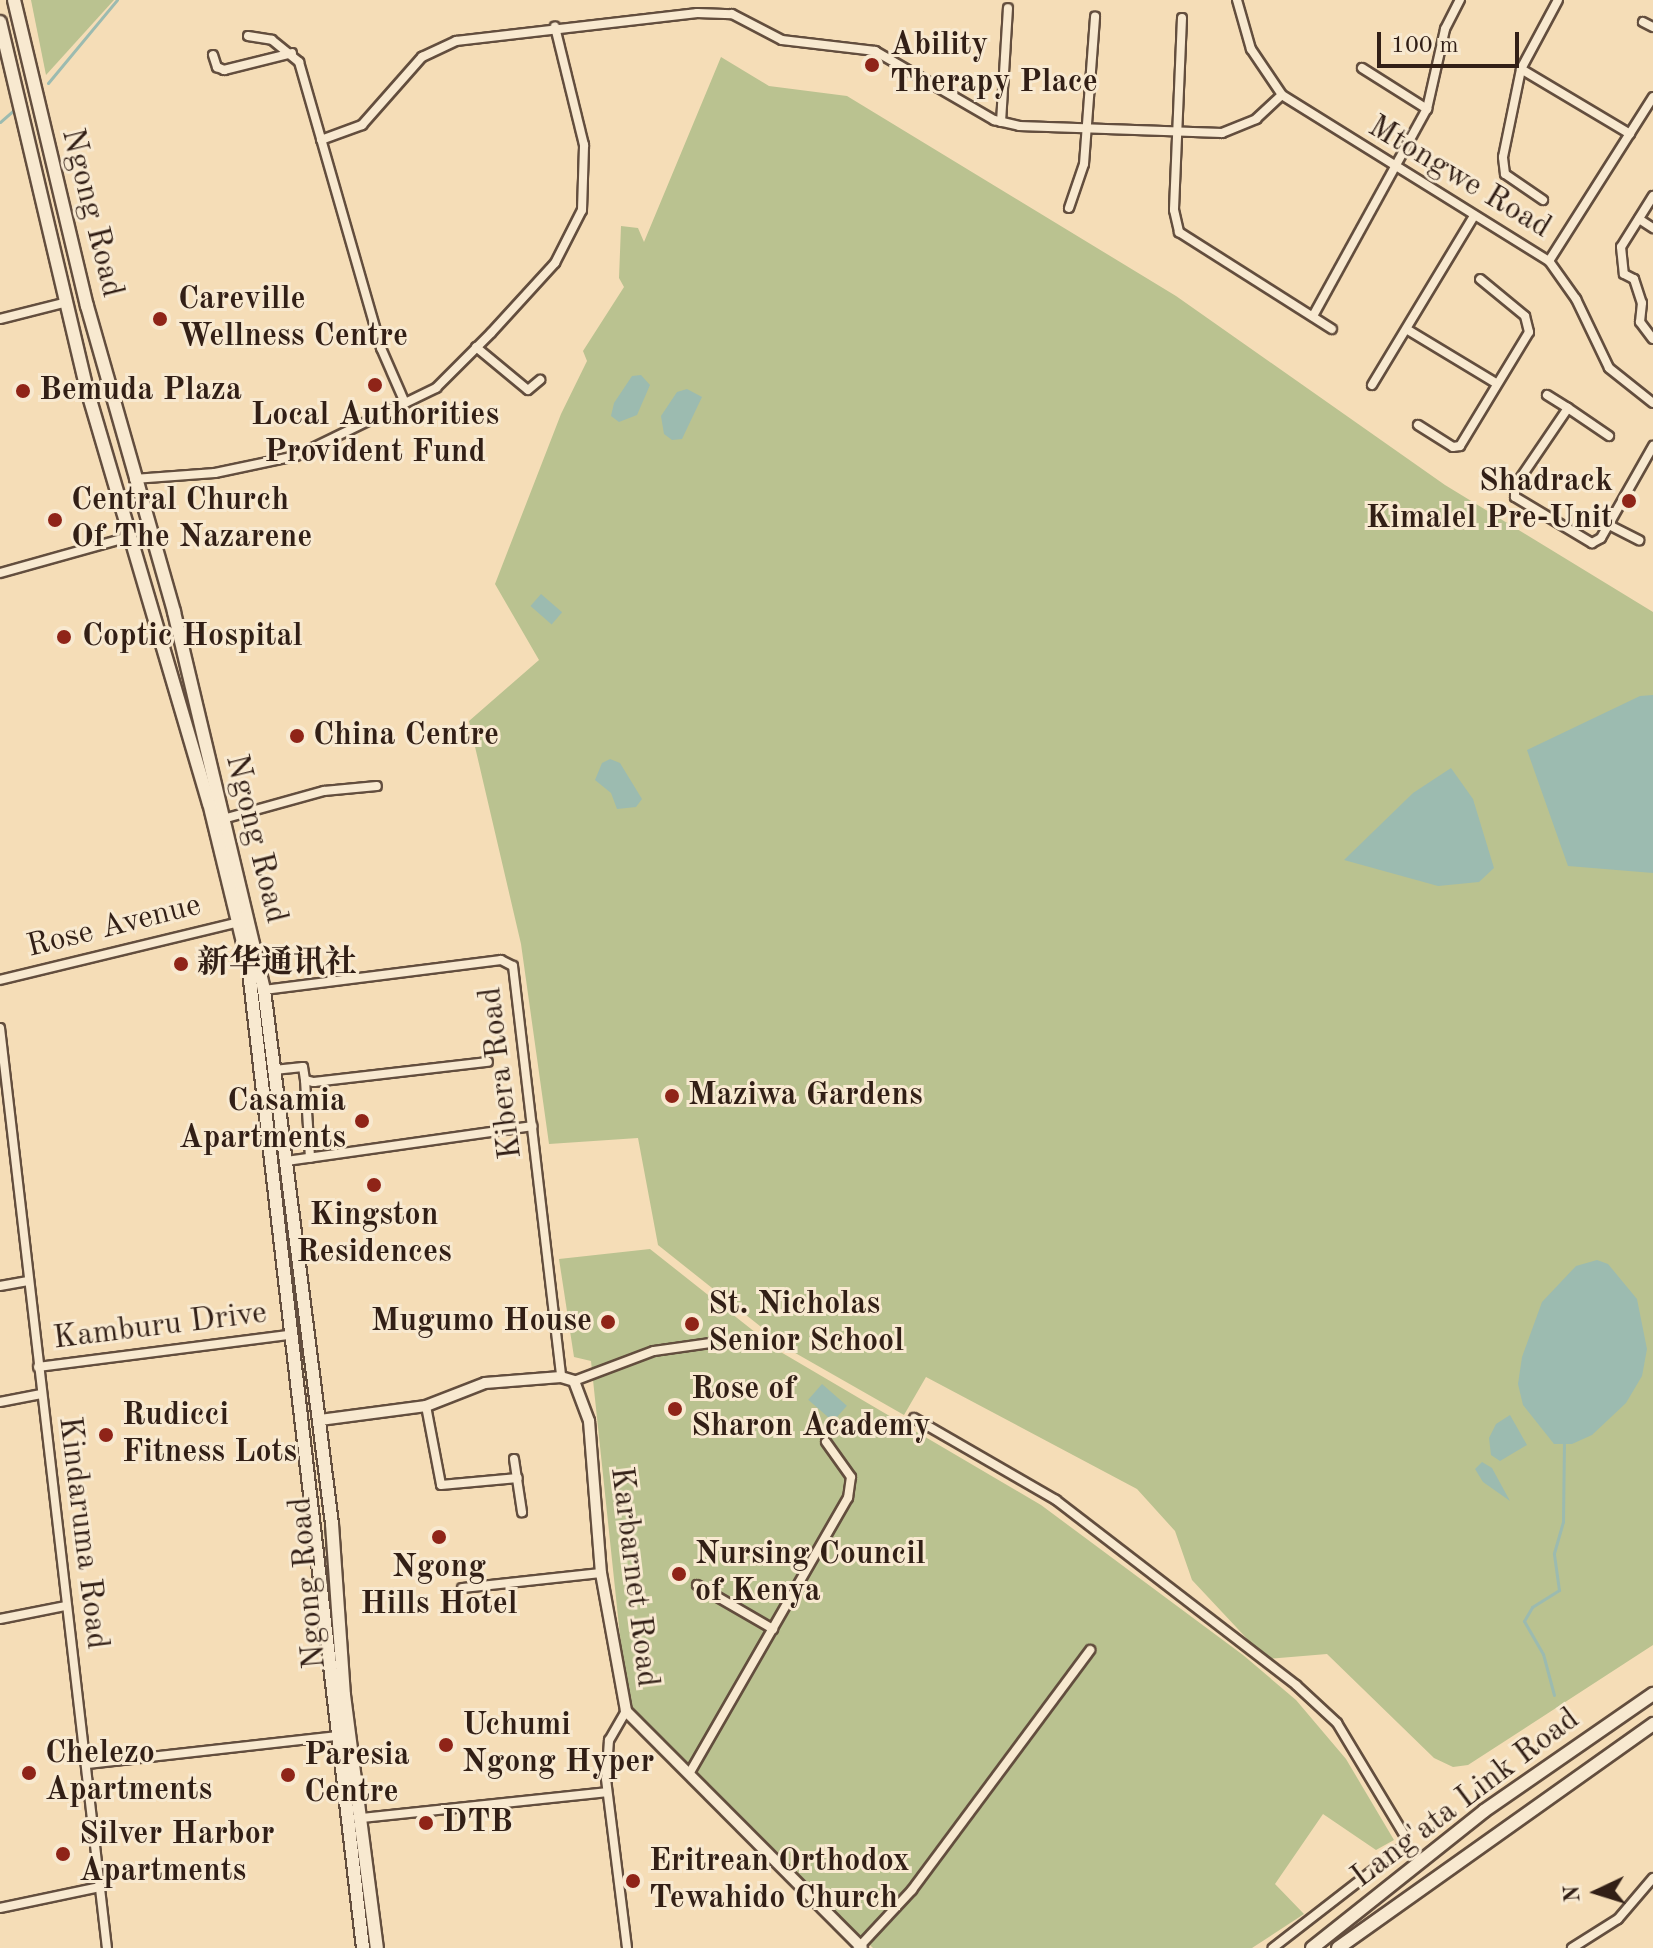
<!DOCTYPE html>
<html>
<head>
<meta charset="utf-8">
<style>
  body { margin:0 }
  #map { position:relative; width:1653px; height:1948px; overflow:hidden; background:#f5ddb7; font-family:"Old Standard TT","Noto Serif SC",serif }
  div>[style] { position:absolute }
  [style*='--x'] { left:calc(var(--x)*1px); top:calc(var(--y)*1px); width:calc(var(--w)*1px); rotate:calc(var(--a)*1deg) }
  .green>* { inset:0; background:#bac290 }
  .water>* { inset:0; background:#9cbbb0; transform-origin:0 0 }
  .stream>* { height:3px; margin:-1.5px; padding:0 1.5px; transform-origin:1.5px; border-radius:1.5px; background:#9cbbb0 }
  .roads { filter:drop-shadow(2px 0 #634e3e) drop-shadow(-2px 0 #634e3e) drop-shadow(0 2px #634e3e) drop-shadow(0 -2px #634e3e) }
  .minor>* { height:8px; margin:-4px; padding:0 4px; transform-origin:4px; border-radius:4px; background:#f8e9d0 }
  .tertiary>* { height:10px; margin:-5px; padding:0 5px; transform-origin:5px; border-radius:5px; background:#f8e9d0 }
  .secondary>* { height:12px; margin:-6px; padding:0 6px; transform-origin:6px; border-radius:6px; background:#f8e9d0 }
  .dots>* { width:22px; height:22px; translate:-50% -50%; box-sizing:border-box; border:4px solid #f8e9d0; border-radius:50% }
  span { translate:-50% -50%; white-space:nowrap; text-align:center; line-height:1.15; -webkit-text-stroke:6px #f8e9d0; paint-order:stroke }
  .poi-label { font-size:32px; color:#321f16; font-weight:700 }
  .left { translate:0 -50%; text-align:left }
  .right { translate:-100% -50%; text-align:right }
  .street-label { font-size:32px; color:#321f16 }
  .north { position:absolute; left:1557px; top:1852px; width:80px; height:80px; -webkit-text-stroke:6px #f8e9d0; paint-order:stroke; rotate:266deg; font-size:22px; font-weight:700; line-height:32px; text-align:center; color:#321f16 }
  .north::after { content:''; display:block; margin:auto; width:28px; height:36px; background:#321f16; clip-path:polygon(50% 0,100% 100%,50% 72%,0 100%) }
  .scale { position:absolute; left:1377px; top:32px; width:142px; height:36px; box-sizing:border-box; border:4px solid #321f16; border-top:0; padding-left:10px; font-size:24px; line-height:28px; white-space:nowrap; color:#321f16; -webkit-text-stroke:6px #f8e9d0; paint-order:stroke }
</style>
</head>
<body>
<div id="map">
  <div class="green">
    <i style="clip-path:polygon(31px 0,114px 0,46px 75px)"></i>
    <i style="clip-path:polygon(721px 57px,769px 86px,847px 96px,1176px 296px,1445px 485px,1653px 612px,1653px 1645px,1468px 1765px,1453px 1767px,1434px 1758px,1327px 1654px,1266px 1659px,1192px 1580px,1175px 1531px,1137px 1489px,926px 1377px,904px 1415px,790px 1350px,658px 1245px,638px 1138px,549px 1144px,521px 944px,469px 721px,539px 660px,495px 584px,561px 414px,587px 361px,583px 351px,624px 287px,619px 278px,621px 226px,638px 228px,644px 242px)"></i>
    <i style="clip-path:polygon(650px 1249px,779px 1351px,1041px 1505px,1243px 1655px,1296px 1700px,1346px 1759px,1394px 1840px,1376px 1850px,1323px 1814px,1275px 1884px,1304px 1914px,1252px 1948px,873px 1948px,637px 1719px,627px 1702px,591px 1361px,574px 1357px,559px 1259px)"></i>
  </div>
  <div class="water">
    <i style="clip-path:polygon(641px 375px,650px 385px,637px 415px,619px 422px,611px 416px,614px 403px,632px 376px)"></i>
    <i style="clip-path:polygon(687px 389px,702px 397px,682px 439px,672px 440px,664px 434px,661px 416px,677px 392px)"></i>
    <i style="left:541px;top:594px;width:28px;height:16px;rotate:41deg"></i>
    <i style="clip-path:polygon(1653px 695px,1653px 873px,1568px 866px,1527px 750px,1640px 696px)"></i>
    <i style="clip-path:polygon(610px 759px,620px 763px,642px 799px,636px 807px,617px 809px,611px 793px,595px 780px,602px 763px)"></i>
    <i style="clip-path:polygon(1451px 768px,1473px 799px,1494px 868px,1479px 882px,1438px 886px,1344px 860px,1413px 793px)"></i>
    <i style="clip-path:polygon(1597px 1260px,1608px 1264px,1637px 1299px,1647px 1349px,1642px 1376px,1626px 1403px,1592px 1435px,1572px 1444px,1554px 1444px,1523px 1405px,1518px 1384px,1522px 1357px,1542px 1302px,1576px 1266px)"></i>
    <i style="left:822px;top:1384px;width:33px;height:21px;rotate:41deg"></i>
    <i style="clip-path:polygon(1510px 1415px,1527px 1445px,1500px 1461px,1491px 1455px,1489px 1438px,1496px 1424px)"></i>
    <i style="clip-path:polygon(1482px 1462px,1492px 1468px,1510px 1501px,1483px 1482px,1475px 1469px)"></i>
  </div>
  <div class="stream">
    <i style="--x:48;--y:83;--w:108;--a:-50.3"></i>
    <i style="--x:0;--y:122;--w:20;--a:-41"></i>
    <i style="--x:1554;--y:1695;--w:42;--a:-105"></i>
    <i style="--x:1543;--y:1654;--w:38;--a:-120"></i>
    <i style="--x:1524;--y:1621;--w:16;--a:-60"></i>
    <i style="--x:1532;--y:1607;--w:32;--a:-32"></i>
    <i style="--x:1559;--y:1590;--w:37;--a:-98"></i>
    <i style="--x:1554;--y:1553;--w:32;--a:-74"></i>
    <i style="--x:1563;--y:1522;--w:78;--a:-89.3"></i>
  </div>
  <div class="roads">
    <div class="minor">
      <i style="--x:1237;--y:0;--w:51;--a:74.1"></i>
      <i style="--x:1251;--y:49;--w:55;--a:56"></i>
      <i style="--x:1282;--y:95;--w:314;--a:31.9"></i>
      <i style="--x:1549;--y:261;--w:47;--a:54.6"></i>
      <i style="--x:1576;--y:299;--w:76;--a:64.4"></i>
      <i style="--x:1609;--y:368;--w:56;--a:38.5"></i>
      <i style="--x:1182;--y:18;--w:192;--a:92.4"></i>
      <i style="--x:1174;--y:210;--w:23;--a:77"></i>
      <i style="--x:1179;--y:232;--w:181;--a:32.4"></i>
      <i style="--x:1643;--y:22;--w:11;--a:27"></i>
      <i style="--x:248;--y:36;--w:24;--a:9"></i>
      <i style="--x:272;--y:40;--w:35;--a:39"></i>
      <i style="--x:299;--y:62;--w:298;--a:74"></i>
      <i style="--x:381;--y:348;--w:60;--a:66.4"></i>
      <i style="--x:213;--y:55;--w:13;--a:72"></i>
      <i style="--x:217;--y:67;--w:8;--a:23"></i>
      <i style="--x:224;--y:70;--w:70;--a:-14"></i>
      <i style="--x:1362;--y:68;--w:77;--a:32.2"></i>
      <i style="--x:1521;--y:69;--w:127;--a:30.8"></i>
      <i style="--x:1001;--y:122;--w:114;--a:-86.5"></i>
      <i style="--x:321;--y:140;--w:44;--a:-20.1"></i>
      <i style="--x:362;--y:125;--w:91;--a:-48.6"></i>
      <i style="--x:422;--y:57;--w:38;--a:-25"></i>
      <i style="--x:456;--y:41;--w:243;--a:-6.6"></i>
      <i style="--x:697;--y:13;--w:35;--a:2"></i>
      <i style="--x:732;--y:14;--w:56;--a:27.5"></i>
      <i style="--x:782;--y:40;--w:94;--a:6.7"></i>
      <i style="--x:875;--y:51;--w:138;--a:30.1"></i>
      <i style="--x:994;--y:120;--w:26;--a:13"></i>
      <i style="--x:1019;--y:126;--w:203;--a:2"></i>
      <i style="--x:1222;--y:133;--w:37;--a:-22"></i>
      <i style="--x:1256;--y:119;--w:35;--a:-43"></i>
      <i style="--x:1653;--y:196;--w:60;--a:122.1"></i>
      <i style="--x:1621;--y:247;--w:27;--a:84"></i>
      <i style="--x:1624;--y:274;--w:11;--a:27"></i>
      <i style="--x:1634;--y:279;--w:25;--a:72"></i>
      <i style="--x:1642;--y:303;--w:19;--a:96"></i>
      <i style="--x:1640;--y:322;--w:21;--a:53"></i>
      <i style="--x:1543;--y:200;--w:46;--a:-145.6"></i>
      <i style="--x:1505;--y:174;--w:17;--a:-97"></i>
      <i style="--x:1503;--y:157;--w:90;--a:-78.4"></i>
      <i style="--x:1521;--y:69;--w:78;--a:-61.8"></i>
      <i style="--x:1069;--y:208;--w:46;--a:-71.2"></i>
      <i style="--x:1084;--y:164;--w:148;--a:-85.7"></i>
      <i style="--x:1639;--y:219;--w:17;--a:33"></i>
      <i style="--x:1549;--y:261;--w:194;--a:-57.6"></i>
      <i style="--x:1313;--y:316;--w:236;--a:-61.2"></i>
      <i style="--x:1427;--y:109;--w:82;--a:-77.3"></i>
      <i style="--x:1445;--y:29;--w:33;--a:-63"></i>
      <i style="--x:0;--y:319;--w:69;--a:-14.2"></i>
      <i style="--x:1408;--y:330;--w:103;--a:31.1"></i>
      <i style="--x:476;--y:347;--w:67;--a:39.6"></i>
      <i style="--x:528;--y:390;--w:16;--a:-40"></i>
      <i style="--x:1372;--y:385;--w:197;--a:-58.9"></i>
      <i style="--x:1547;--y:395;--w:25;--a:32"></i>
      <i style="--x:1418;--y:425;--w:41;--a:32.2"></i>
      <i style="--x:1453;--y:447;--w:7;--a:-8"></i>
      <i style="--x:1460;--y:446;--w:133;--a:-58.8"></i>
      <i style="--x:1529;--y:332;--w:16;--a:-104"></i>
      <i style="--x:1525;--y:316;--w:58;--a:-140.6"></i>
      <i style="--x:1609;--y:436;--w:50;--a:-145.7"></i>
      <i style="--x:1568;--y:408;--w:94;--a:124.2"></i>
      <i style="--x:1515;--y:486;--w:11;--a:90"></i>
      <i style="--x:1515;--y:497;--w:90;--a:30.9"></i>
      <i style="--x:1592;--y:543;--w:10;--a:-29"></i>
      <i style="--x:1601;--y:538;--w:106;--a:-60.5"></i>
      <i style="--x:134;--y:479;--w:81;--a:-4.2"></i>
      <i style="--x:215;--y:473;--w:83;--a:-11.9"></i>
      <i style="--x:296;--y:456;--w:156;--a:-25.9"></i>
      <i style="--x:436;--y:388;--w:78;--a:-45"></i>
      <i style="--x:491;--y:333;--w:95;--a:-47.6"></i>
      <i style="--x:555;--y:263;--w:59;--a:-63"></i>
      <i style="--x:582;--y:210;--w:65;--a:-88.2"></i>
      <i style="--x:584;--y:145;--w:122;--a:-103.8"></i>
      <i style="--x:1609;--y:525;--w:34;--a:27"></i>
      <i style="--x:0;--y:573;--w:134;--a:-15.6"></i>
      <i style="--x:223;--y:819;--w:105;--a:-15.5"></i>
      <i style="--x:324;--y:791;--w:53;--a:-5.4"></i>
      <i style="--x:0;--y:980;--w:246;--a:-13.6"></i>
      <i style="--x:264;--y:990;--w:239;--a:-7.2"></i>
      <i style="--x:501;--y:960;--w:13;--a:27"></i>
      <i style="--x:513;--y:966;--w:414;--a:83.3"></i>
      <i style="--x:0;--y:1028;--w:926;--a:83.37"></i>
      <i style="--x:274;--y:1070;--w:29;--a:-6"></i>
      <i style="--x:303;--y:1067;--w:13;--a:81"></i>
      <i style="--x:305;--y:1080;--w:9;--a:13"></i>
      <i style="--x:314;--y:1082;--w:175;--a:-6.6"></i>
      <i style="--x:305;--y:1080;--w:78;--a:86.3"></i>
      <i style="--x:287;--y:1161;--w:248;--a:-8.1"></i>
      <i style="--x:0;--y:1286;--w:27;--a:-10"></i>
      <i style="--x:38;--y:1367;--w:252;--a:-7.3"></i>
      <i style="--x:574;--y:1381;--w:85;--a:-20.6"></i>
      <i style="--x:654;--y:1351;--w:57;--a:-8.1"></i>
      <i style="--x:0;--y:1402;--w:42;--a:-11"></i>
      <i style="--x:426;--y:1406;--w:80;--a:79.2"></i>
      <i style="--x:441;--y:1485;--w:77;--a:-5.2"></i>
      <i style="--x:914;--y:1418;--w:164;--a:30"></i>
      <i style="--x:1056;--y:1500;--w:303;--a:37.6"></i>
      <i style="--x:1296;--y:1685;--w:56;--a:42.8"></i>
      <i style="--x:1337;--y:1723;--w:132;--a:59"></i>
      <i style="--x:1405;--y:1836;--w:11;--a:100"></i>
      <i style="--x:1403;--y:1847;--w:165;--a:142.2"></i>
      <i style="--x:514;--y:1459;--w:54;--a:81.4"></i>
      <i style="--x:697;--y:1585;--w:88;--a:30.1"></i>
      <i style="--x:462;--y:1588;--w:140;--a:-6.2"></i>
      <i style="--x:0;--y:1619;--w:66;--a:-11.3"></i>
      <i style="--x:626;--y:1711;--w:34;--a:120"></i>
      <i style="--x:609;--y:1740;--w:39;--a:94"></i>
      <i style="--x:606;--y:1779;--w:170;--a:82.9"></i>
      <i style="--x:87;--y:1764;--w:253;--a:-6.4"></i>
      <i style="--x:689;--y:1774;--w:319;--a:-60.1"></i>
      <i style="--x:848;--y:1498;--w:21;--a:-82"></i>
      <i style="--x:851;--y:1477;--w:43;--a:-125.5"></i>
      <i style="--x:361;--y:1818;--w:247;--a:-6"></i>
      <i style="--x:0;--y:1908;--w:102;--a:-11.9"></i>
      <i style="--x:858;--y:1948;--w:79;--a:-47"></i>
      <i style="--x:912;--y:1890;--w:299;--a:-53.4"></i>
      <i style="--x:1572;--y:1948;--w:54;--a:-32.2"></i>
      <i style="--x:1618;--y:1919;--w:54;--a:-49.5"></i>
    </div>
    <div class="tertiary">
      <i style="--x:320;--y:1420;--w:107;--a:-7.5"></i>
      <i style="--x:426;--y:1406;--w:63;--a:-21.3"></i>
      <i style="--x:485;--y:1383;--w:76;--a:-4.5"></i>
      <i style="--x:561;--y:1377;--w:14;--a:17"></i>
      <i style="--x:574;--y:1381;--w:43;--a:69.4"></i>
      <i style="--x:589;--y:1421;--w:152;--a:85.5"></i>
      <i style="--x:601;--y:1573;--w:140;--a:79.7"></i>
      <i style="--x:626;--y:1711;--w:334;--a:45.1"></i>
    </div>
    <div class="secondary">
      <i style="--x:14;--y:0;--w:315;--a:76.6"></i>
      <i style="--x:87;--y:306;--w:318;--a:74.1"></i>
      <i style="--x:174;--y:612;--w:389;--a:76.6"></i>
      <i style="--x:264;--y:990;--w:538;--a:82.74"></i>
      <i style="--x:332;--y:1524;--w:171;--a:86"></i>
      <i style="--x:344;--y:1695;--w:255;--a:82.6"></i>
      <i style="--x:0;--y:22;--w:374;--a:76.7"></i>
      <i style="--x:86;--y:386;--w:435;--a:73.6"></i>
      <i style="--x:209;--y:803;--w:165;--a:76.3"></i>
      <i style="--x:248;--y:963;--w:992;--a:83.34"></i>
      <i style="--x:1312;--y:1948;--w:220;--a:-38.5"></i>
      <i style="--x:1484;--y:1811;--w:206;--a:-34.7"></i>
      <i style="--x:1338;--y:1948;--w:387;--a:-35.4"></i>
    </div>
  </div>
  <div class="dots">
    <i style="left:872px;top:65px;background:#8f2418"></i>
    <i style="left:160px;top:319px;background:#8f2418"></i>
    <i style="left:375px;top:385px;background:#8f2418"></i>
    <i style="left:23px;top:391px;background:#8f2418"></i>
    <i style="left:1629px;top:501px;background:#8f2418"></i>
    <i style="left:55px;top:520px;background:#8f2418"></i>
    <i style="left:64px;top:637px;background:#8f2418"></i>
    <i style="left:297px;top:736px;background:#8f2418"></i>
    <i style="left:181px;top:964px;background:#8f2418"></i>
    <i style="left:672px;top:1096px;background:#8f2418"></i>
    <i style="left:362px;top:1121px;background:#8f2418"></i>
    <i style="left:374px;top:1185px;background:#8f2418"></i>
    <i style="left:608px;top:1322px;background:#8f2418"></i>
    <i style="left:692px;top:1324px;background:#8f2418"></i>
    <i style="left:675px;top:1409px;background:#8f2418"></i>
    <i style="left:106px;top:1435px;background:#8f2418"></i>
    <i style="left:439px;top:1537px;background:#8f2418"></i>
    <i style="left:679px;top:1574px;background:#8f2418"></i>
    <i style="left:446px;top:1745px;background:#8f2418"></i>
    <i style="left:29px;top:1773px;background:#8f2418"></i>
    <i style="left:288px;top:1775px;background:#8f2418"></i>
    <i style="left:426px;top:1823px;background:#8f2418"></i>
    <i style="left:63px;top:1854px;background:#8f2418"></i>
    <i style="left:633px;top:1881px;background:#8f2418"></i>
  </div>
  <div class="poi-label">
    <span class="left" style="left:890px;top:65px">Ability<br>Therapy Place</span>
    <span class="left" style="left:178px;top:319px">Careville<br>Wellness Centre</span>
    <span class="left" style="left:39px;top:391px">Bemuda Plaza</span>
    <span style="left:375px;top:435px">Local Authorities<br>Provident Fund</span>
    <span class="right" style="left:1613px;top:501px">Shadrack<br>Kimalel Pre-Unit</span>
    <span class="left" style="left:71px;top:520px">Central Church<br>Of The Nazarene</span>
    <span class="left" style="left:82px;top:637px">Coptic Hospital</span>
    <span class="left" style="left:313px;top:736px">China Centre</span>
    <span class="left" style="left:197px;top:964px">新华通讯社</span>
    <span class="left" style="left:688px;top:1096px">Maziwa Gardens</span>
    <span class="right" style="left:346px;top:1121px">Casamia<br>Apartments</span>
    <span style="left:374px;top:1235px">Kingston<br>Residences</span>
    <span class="left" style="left:708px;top:1324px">St. Nicholas<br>Senior School</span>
    <span class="right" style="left:592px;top:1322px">Mugumo House</span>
    <span class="left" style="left:691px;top:1409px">Rose of<br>Sharon Academy</span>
    <span class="left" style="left:122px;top:1435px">Rudicci<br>Fitness Lots</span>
    <span class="left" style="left:695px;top:1574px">Nursing Council<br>of Kenya</span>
    <span style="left:439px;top:1587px">Ngong<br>Hills Hotel</span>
    <span class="left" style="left:462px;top:1745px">Uchumi<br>Ngong Hyper</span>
    <span class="left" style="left:45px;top:1773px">Chelezo<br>Apartments</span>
    <span class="left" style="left:304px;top:1775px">Paresia<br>Centre</span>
    <span class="left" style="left:442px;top:1823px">DTB</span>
    <span class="left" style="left:79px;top:1854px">Silver Harbor<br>Apartments</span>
    <span class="left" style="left:649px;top:1881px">Eritrean Orthodox<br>Tewahido Church</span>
  </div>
  <div class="street-label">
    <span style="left:1459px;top:178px;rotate:31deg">Mtongwe Road</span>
    <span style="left:91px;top:213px;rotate:76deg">Ngong Road</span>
    <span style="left:255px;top:839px;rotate:76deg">Ngong Road</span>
    <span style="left:114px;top:927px;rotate:-14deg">Rose Avenue</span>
    <span style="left:502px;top:1073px;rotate:-97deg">Kibera Road</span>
    <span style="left:160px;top:1327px;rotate:-7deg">Kamburu Drive</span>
    <span style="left:82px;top:1533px;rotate:83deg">Kindaruma Road</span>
    <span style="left:633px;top:1577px;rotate:83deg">Karbarnet Road</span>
    <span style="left:309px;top:1583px;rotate:-95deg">Ngong Road</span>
    <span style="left:1466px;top:1799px;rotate:-37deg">Lang'ata Link Road</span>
  </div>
  <div class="north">N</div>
  <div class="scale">100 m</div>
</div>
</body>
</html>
